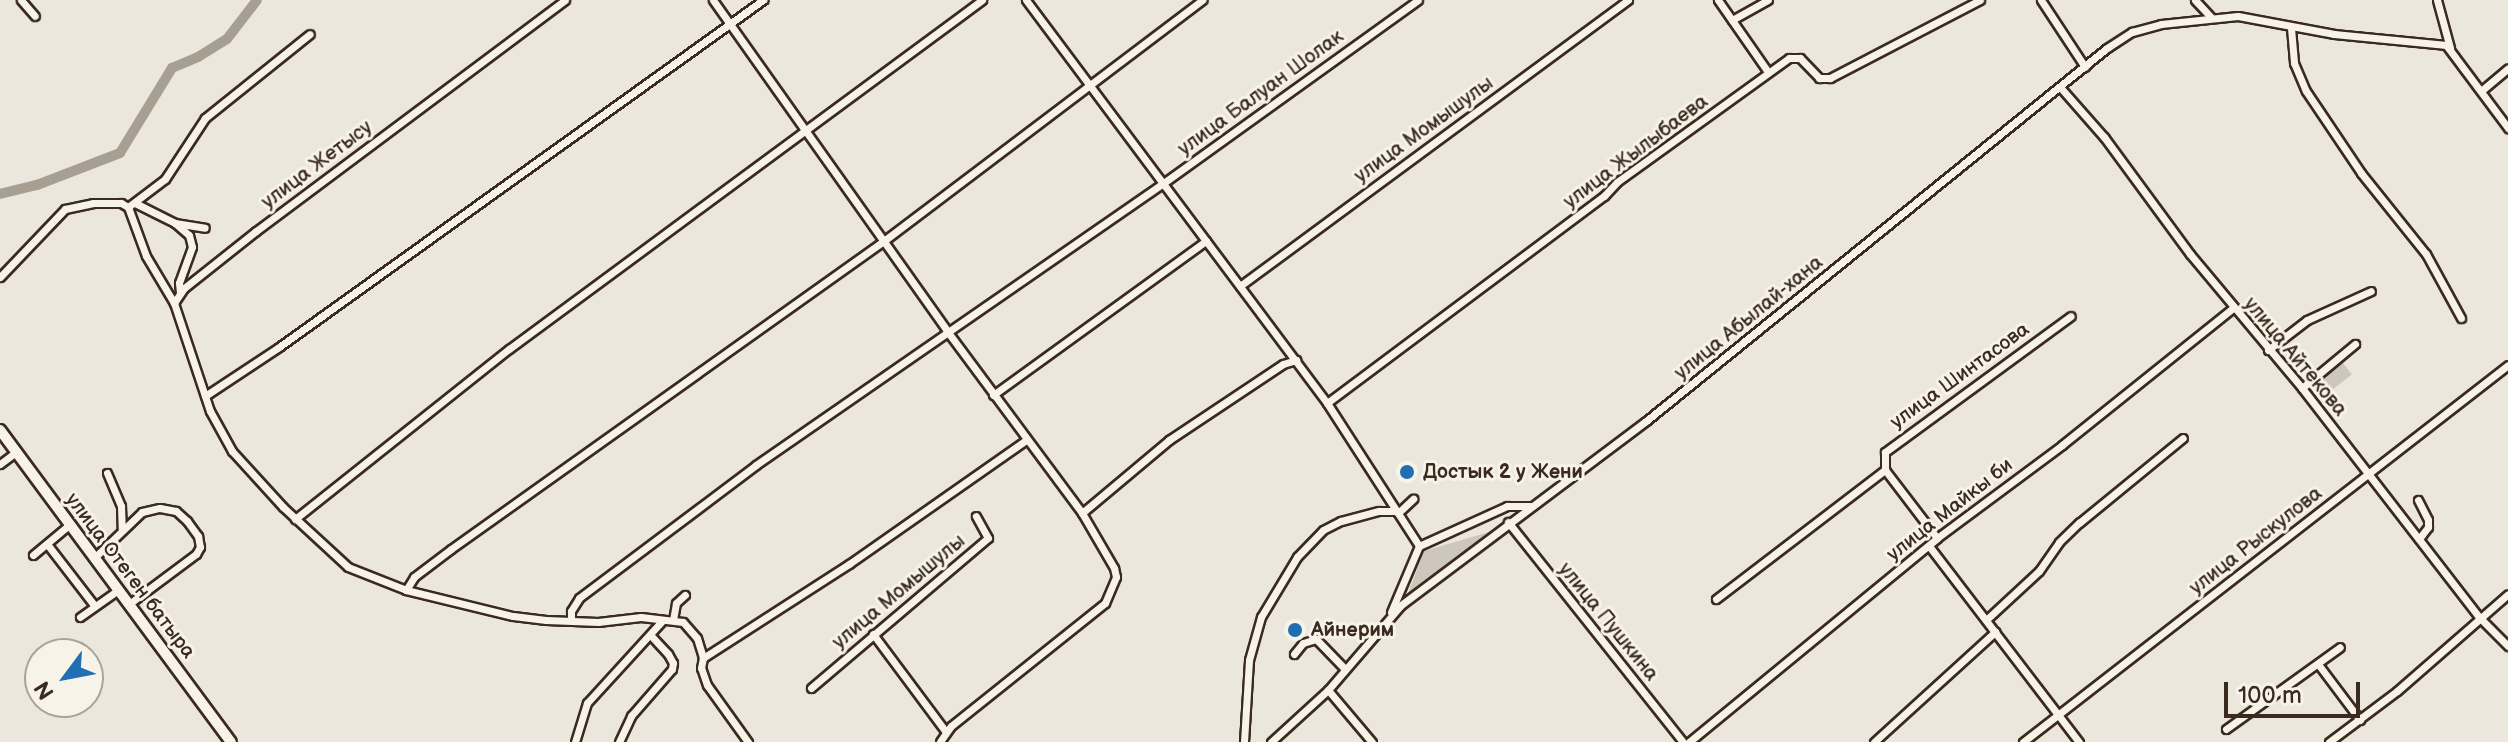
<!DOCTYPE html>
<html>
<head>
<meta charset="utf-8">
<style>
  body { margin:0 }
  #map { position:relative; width:2508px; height:742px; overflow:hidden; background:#ece7dc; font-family:"Balsamiq Sans",sans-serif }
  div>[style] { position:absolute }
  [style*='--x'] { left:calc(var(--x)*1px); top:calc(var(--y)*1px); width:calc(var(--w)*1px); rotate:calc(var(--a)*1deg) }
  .green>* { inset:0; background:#cec8bc; transform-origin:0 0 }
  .canal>* { height:10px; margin:-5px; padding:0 5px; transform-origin:5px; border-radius:5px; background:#a89f93 }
  .roads { filter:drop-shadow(2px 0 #3b2a1e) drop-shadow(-2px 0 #3b2a1e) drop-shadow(0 2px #3b2a1e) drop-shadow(0 -2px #3b2a1e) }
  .street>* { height:7px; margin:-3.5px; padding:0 3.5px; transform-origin:3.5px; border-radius:3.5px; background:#f7f3e8 }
  .secondary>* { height:10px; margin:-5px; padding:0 5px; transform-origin:5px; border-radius:5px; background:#f7f3e8 }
  .dots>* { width:22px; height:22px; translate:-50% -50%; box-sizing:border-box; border:4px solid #f7f3e8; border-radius:50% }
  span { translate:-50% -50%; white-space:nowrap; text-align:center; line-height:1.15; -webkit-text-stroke:6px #f7f3e8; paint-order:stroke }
  .street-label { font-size:20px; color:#3b2a1e }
  .poi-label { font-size:20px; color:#3b2a1e; font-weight:700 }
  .left { translate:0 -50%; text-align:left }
  .north { position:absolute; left:24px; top:638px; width:80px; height:80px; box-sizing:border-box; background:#f7f3e8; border:2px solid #aca397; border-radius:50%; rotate:238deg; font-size:22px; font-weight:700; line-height:32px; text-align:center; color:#3b2a1e }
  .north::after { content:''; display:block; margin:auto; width:28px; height:36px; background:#1f6fb2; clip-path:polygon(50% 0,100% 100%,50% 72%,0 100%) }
  .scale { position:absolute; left:2224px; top:682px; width:136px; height:36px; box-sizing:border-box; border:4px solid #3b2a1e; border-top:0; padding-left:10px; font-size:24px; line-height:28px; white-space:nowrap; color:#3b2a1e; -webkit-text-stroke:6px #f7f3e8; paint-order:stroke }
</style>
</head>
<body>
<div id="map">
  <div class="green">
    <i style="left:2342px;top:362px;width:16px;height:32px;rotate:52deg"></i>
    <i style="clip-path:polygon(1489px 532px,1407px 596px,1424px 551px)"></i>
  </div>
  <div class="canal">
    <i style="--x:0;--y:194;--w:38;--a:-14"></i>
    <i style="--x:37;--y:185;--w:89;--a:-21.1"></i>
    <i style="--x:120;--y:153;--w:100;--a:-58.5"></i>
    <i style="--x:172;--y:68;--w:28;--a:-23"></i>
    <i style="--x:198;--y:57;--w:34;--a:-32"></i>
    <i style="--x:227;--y:39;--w:49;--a:-52.4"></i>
  </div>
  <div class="roads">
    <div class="street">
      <i style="--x:21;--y:0;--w:21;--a:49"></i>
      <i style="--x:565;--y:0;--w:386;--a:143.2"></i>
      <i style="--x:256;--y:231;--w:92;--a:141.6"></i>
      <i style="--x:184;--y:288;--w:18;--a:124"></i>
      <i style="--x:174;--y:303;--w:114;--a:71.6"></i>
      <i style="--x:210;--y:411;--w:46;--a:61.2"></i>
      <i style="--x:232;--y:451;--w:76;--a:47.7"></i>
      <i style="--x:283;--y:507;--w:88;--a:42.7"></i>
      <i style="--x:348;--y:567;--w:62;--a:21.6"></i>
      <i style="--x:406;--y:590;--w:110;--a:13.7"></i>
      <i style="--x:513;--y:616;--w:33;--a:7"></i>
      <i style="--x:546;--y:620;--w:52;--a:2.2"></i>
      <i style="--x:598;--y:622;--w:43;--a:-6.6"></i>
      <i style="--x:641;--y:617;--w:42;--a:6.8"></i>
      <i style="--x:683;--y:622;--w:21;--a:49"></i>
      <i style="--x:697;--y:638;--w:21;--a:73"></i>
      <i style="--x:713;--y:0;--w:405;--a:54.7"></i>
      <i style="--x:947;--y:331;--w:227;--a:53.4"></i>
      <i style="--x:1082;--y:513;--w:64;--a:59.8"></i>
      <i style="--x:1114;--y:568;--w:9;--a:77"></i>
      <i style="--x:1116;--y:577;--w:28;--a:113"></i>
      <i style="--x:1105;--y:603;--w:197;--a:141.4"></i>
      <i style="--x:951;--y:726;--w:19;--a:125"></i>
      <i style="--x:1026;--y:0;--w:503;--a:53.24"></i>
      <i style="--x:1327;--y:403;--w:170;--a:57.2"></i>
      <i style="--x:1718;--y:0;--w:88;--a:55.2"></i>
      <i style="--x:2041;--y:0;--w:80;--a:56.7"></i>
      <i style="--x:2195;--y:0;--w:23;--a:47"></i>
      <i style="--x:2437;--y:0;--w:50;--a:74.8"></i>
      <i style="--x:1732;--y:20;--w:41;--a:-29.1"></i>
      <i style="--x:2291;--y:28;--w:35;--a:85"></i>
      <i style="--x:2294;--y:63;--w:30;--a:67"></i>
      <i style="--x:2306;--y:91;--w:99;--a:56.1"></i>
      <i style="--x:2361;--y:173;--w:104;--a:51.3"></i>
      <i style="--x:2426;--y:254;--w:73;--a:61.3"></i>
      <i style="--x:2060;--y:87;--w:67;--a:48.7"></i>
      <i style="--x:2104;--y:137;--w:145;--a:53.7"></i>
      <i style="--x:2190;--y:254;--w:175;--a:50.1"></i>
      <i style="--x:2302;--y:388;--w:289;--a:52.3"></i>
      <i style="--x:2479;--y:617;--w:41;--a:45"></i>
      <i style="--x:2481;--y:91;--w:35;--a:-40"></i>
      <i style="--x:135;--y:203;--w:45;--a:26.6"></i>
      <i style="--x:175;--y:223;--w:30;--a:9"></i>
      <i style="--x:128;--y:207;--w:46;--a:-37.1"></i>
      <i style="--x:165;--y:179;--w:73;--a:-56.7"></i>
      <i style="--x:205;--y:118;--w:134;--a:-38.7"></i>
      <i style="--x:175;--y:223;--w:18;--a:41"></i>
      <i style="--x:189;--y:235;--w:12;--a:76"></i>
      <i style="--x:192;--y:247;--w:38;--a:110"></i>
      <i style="--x:179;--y:283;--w:9;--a:84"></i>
      <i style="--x:0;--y:277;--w:94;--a:-46.3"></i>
      <i style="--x:65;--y:209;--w:29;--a:-12"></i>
      <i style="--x:93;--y:203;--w:28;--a:0"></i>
      <i style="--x:121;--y:203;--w:8;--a:30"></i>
      <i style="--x:128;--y:207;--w:52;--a:69.8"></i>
      <i style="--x:146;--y:256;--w:55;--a:59.2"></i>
      <i style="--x:1240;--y:286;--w:482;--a:-36.4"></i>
      <i style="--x:2268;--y:350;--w:49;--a:-37.6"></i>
      <i style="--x:2307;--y:320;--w:70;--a:-24.4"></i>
      <i style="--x:2302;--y:388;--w:69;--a:-39.7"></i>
      <i style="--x:993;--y:395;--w:263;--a:-35.9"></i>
      <i style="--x:205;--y:396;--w:89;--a:-33.5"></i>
      <i style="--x:279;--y:347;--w:596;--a:-35.64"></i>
      <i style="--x:1327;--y:403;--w:346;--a:-36.8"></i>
      <i style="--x:1604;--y:196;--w:19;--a:-47"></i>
      <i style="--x:1617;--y:182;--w:212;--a:-35.8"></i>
      <i style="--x:1789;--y:58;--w:11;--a:0"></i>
      <i style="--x:1800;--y:58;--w:28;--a:46"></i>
      <i style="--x:1819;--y:78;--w:11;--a:0"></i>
      <i style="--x:1830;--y:78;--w:169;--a:-27.5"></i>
      <i style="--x:0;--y:464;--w:20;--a:-37"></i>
      <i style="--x:107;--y:473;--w:36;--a:67"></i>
      <i style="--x:121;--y:506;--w:23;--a:88"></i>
      <i style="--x:2418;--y:500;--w:22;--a:63"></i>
      <i style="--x:2428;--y:520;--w:7;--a:90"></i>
      <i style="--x:2428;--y:527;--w:15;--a:127"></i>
      <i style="--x:1082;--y:513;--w:114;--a:-40"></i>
      <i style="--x:1169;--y:440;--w:137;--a:-33.7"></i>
      <i style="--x:1283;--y:364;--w:14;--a:-17"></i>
      <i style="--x:1398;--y:513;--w:21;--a:-43"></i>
      <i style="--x:295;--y:519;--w:273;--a:-38.5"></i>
      <i style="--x:509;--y:349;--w:588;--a:-36.42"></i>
      <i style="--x:1508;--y:522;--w:281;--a:51.5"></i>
      <i style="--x:1937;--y:538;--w:86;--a:-127.4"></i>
      <i style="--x:1885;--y:470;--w:18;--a:-90"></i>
      <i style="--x:1885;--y:452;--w:230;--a:-36.2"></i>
      <i style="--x:47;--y:544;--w:77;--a:52.4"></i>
      <i style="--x:1929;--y:546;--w:247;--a:52.6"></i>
      <i style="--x:33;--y:555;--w:47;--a:-39.8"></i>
      <i style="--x:94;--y:558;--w:66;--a:-43.8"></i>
      <i style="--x:142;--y:512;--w:18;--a:-13"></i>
      <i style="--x:160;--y:508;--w:16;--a:11"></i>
      <i style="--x:176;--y:511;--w:15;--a:42"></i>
      <i style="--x:187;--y:521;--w:19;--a:54"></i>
      <i style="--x:198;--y:536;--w:11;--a:80"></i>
      <i style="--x:200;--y:547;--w:8;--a:120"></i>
      <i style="--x:196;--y:554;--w:84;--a:143.3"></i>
      <i style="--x:406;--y:590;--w:15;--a:-58"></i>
      <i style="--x:414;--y:577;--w:46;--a:-37.1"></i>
      <i style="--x:451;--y:549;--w:533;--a:-35.45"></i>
      <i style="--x:885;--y:240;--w:398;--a:-37.1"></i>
      <i style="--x:1716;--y:599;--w:213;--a:-37.4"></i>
      <i style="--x:1391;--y:612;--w:72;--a:-67"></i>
      <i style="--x:1419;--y:546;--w:97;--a:-24.4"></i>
      <i style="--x:1507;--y:506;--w:23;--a:0"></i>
      <i style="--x:80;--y:617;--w:47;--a:-35.4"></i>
      <i style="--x:571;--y:620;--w:9;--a:-90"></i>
      <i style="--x:571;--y:611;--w:15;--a:-58"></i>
      <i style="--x:579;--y:598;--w:221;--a:-36.9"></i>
      <i style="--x:756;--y:465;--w:494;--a:-34.7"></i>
      <i style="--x:1162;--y:184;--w:315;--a:-35.7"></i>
      <i style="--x:673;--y:620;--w:17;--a:-80"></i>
      <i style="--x:676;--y:603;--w:12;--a:-42"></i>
      <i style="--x:1986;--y:620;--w:72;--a:-42.8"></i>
      <i style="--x:2039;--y:571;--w:35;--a:-55"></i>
      <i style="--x:2059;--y:542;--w:28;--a:-44"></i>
      <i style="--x:2079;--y:523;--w:134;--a:-39.3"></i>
      <i style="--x:873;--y:634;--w:122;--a:53.3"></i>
      <i style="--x:1294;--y:654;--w:14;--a:-51"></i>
      <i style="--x:1303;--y:643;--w:14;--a:-17"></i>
      <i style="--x:1316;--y:639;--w:42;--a:46"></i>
      <i style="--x:2318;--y:664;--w:70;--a:53.1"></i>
      <i style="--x:811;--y:688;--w:232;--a:-40.3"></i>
      <i style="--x:988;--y:538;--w:25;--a:-119"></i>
      <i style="--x:1328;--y:690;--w:68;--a:49.8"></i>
      <i style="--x:2226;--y:729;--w:140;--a:-35.7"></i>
      <i style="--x:575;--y:742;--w:41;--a:-72.9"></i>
      <i style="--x:587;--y:703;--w:111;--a:-47.6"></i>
      <i style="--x:619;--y:742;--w:29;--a:-65"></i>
      <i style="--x:631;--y:716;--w:62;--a:-48.9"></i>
      <i style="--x:672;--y:669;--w:6;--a:-81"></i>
      <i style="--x:673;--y:663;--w:10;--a:-119"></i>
      <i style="--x:668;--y:654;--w:26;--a:-133"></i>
      <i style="--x:748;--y:742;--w:70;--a:-125.7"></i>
      <i style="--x:707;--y:685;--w:18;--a:-109"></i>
      <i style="--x:701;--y:668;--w:10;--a:-79"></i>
      <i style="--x:703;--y:658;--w:174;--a:-32.8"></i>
      <i style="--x:849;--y:564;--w:216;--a:-35"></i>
      <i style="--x:1244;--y:742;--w:82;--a:-86.5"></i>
      <i style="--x:1249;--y:660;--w:45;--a:-74.4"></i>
      <i style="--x:1261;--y:617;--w:70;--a:-59"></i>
      <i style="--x:1297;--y:557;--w:37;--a:-46"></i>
      <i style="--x:1323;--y:530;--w:20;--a:-27"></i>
      <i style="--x:1341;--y:521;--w:39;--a:-15"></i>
      <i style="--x:1379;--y:511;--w:17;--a:0"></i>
      <i style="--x:1271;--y:742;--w:77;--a:-42.4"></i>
      <i style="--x:1328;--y:690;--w:112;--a:-49.3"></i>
      <i style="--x:1401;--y:605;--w:306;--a:-36.9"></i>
      <i style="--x:1646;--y:421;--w:593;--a:-38.98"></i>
      <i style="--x:2107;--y:48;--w:30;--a:-33"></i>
      <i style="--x:2132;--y:32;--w:30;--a:-15"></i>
      <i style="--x:2161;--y:24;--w:77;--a:-5.9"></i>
      <i style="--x:2238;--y:16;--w:98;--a:10.6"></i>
      <i style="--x:2334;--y:34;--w:113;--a:5.6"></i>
      <i style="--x:2446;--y:45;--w:104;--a:53.2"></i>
      <i style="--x:1689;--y:742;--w:321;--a:-39.4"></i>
      <i style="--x:1937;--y:538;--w:156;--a:-36.6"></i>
      <i style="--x:2062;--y:445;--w:219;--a:-38.7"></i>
      <i style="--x:1874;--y:742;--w:164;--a:-42.3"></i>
      <i style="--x:2023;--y:742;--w:614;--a:-37.86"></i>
      <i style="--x:2329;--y:742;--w:85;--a:-36.9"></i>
      <i style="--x:2397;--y:691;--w:147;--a:-41.1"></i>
    </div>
    <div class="secondary">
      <i style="--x:0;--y:430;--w:388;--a:53.5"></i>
    </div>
  </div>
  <div class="dots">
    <i style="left:1407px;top:472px;background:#1f6fb2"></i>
    <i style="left:1295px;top:630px;background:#1f6fb2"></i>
  </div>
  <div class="street-label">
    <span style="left:1261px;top:93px;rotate:-36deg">улица Балуан Шолак</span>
    <span style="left:1424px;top:130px;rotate:-36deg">улица Момышулы</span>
    <span style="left:1636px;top:152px;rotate:-37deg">улица Жылыбаева</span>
    <span style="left:317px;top:165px;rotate:-37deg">улица Жетысу</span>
    <span style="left:1749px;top:318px;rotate:-39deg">улица Абылай-хана</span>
    <span style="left:2295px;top:357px;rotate:50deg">улица Айтекова</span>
    <span style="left:1960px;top:376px;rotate:-36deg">улица Шинтасова</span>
    <span style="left:1950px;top:510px;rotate:-38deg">улица Майкы би</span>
    <span style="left:2256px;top:541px;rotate:-38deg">улица Рыскулова</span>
    <span style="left:130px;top:576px;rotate:53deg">улица Отеген батыра</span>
    <span style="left:899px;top:592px;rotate:-40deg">улица Момышулы</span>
    <span style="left:1608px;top:622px;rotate:51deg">улица Пушкина</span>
  </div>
  <div class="poi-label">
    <span class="left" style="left:1423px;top:472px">Достык 2 у Жени</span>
    <span class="left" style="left:1311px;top:630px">Айнерим</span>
  </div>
  <div class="north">N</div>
  <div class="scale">100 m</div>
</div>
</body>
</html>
